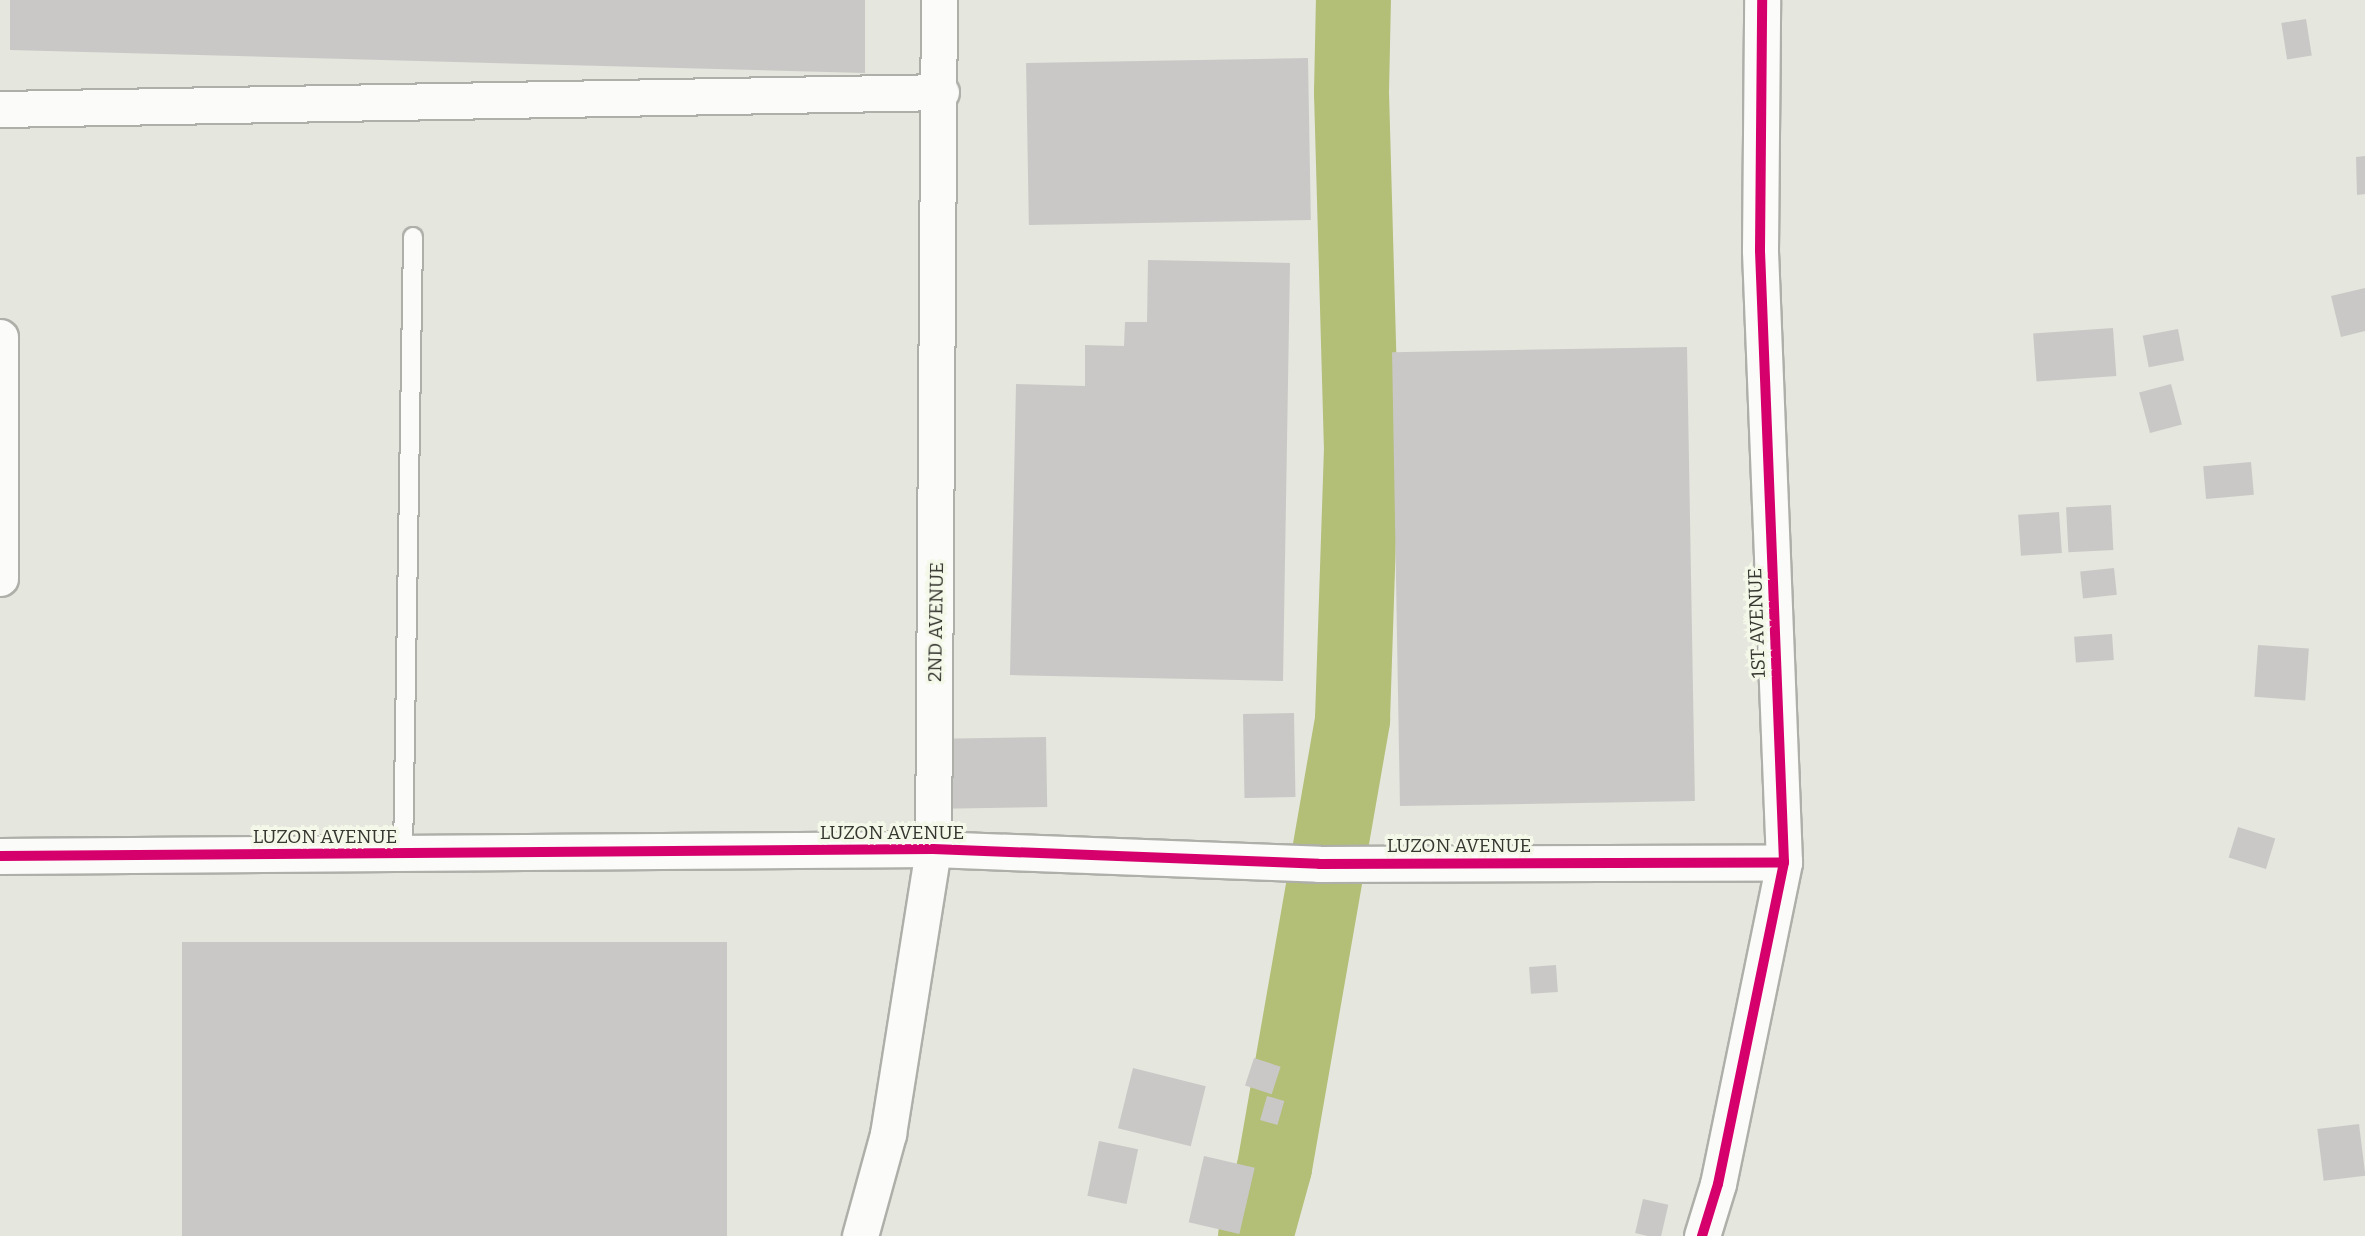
<!DOCTYPE html>
<html>
<head>
<meta charset="utf-8">
<style>
  body { margin:0 }
  #map { position:relative; width:2365px; height:1236px; overflow:hidden; background:#e5e6de; font-family:Bitter,serif }
  div>[style] { position:absolute }
  [style*='--x'] { left:calc(var(--x)*1px); top:calc(var(--y)*1px); width:calc(var(--w)*1px); rotate:calc(var(--a)*1deg) }
  .river>* { height:75px; margin:-37.5px; padding:0 37.5px; transform-origin:37.5px; border-radius:37.5px; background:#b3be76 }
  .building>* { inset:0; background:#c9c8c6; transform-origin:0 0 }
  .roads { filter:drop-shadow(2px 0 #aeafa9) drop-shadow(-2px 0 #aeafa9) drop-shadow(0 2px #aeafa9) drop-shadow(0 -2px #aeafa9) }
  .lane>* { height:18px; margin:-9px; padding:0 9px; transform-origin:9px; border-radius:9px; background:#fbfbfa }
  .street>* { height:35px; margin:-17.5px; padding:0 17.5px; transform-origin:17.5px; border-radius:17.5px; background:#fbfbfa }
  .cycleway>* { height:10px; margin:-5px; padding:0 5px; transform-origin:5px; border-radius:5px; background:#d6006c }
  span { translate:-50% -50%; white-space:nowrap; text-align:center; line-height:1.15; -webkit-text-stroke:6px #f4f8e8; paint-order:stroke }
  .street-label { font-size:19px; color:#363731 }
</style>
</head>
<body>
<div id="map">
  <div class="river">
    <i style="--x:1255;--y:1236;--w:72;--a:-74.6"></i>
    <i style="--x:1274;--y:1167;--w:455;--a:-80.1"></i>
    <i style="--x:1352;--y:719;--w:269;--a:-88.1"></i>
    <i style="--x:1361;--y:450;--w:358;--a:-91.6"></i>
    <i style="--x:1351;--y:92;--w:92;--a:-88.8"></i>
  </div>
  <div class="building">
    <i style="clip-path:polygon(10px 0,865px 0,865px 73px,10px 50px)"></i>
    <i style="left:2306px;top:19px;width:37px;height:25px;rotate:81deg"></i>
    <i style="left:1308px;top:58px;width:162px;height:282px;rotate:89deg"></i>
    <i style="clip-path:polygon(2365px 156px,2365px 194px,2357px 195px,2356px 157px)"></i>
    <i style="clip-path:polygon(1148px 260px,1290px 263px,1283px 681px,1010px 675px,1016px 384px,1085px 386px,1085px 345px,1124px 346px,1125px 322px,1147px 322px)"></i>
    <i style="clip-path:polygon(2365px 288px,2365px 331px,2341px 337px,2331px 296px)"></i>
    <i style="left:2113px;top:328px;width:48px;height:80px;rotate:86deg"></i>
    <i style="left:2178px;top:329px;width:32px;height:36px;rotate:79deg"></i>
    <i style="left:1687px;top:347px;width:454px;height:295px;rotate:89deg"></i>
    <i style="left:2171px;top:384px;width:42px;height:33px;rotate:75deg"></i>
    <i style="left:2251px;top:462px;width:33px;height:48px;rotate:85deg"></i>
    <i style="left:2111px;top:505px;width:45px;height:45px;rotate:87deg"></i>
    <i style="left:2059px;top:512px;width:41px;height:41px;rotate:86deg"></i>
    <i style="left:2114px;top:568px;width:27px;height:34px;rotate:84deg"></i>
    <i style="left:2112px;top:634px;width:26px;height:38px;rotate:86deg"></i>
    <i style="left:2258px;top:645px;width:51px;height:52px;rotate:4deg"></i>
    <i style="left:1294px;top:713px;width:84px;height:51px;rotate:89deg"></i>
    <i style="left:1046px;top:737px;width:70px;height:106px;rotate:89deg"></i>
    <i style="left:2238px;top:827px;width:39px;height:32px;rotate:17deg"></i>
    <i style="left:182px;top:942px;width:545px;height:294px"></i>
    <i style="left:1556px;top:965px;width:27px;height:27px;rotate:86deg"></i>
    <i style="left:1254px;top:1058px;width:28px;height:29px;rotate:18deg"></i>
    <i style="left:1133px;top:1068px;width:75px;height:62px;rotate:14deg"></i>
    <i style="left:1267px;top:1096px;width:18px;height:25px;rotate:16deg"></i>
    <i style="left:2359px;top:1124px;width:52px;height:42px;rotate:83deg"></i>
    <i style="left:1099px;top:1141px;width:40px;height:56px;rotate:12deg"></i>
    <i style="left:1204px;top:1156px;width:52px;height:68px;rotate:13deg"></i>
    <i style="left:1643px;top:1199px;width:26px;height:35px;rotate:13deg"></i>
  </div>
  <div class="roads">
    <div class="lane">
      <i style="--x:403;--y:855;--w:618;--a:-89.07"></i>
    </div>
    <div class="street">
      <i style="--x:0;--y:109;--w:941;--a:-1.03"></i>
      <i style="--x:0;--y:337;--w:241;--a:90"></i>
      <i style="--x:0;--y:856;--w:933;--a:-0.43"></i>
      <i style="--x:933;--y:849;--w:386;--a:2.2"></i>
      <i style="--x:1319;--y:864;--w:465;--a:-0.2"></i>
      <i style="--x:860;--y:1236;--w:106;--a:-74.6"></i>
      <i style="--x:888;--y:1134;--w:289;--a:-81"></i>
      <i style="--x:933;--y:849;--w:849;--a:-89.6"></i>
      <i style="--x:1702;--y:1236;--w:54;--a:-72.9"></i>
      <i style="--x:1718;--y:1184;--w:329;--a:-78.4"></i>
      <i style="--x:1784;--y:862;--w:612;--a:-92.25"></i>
      <i style="--x:1760;--y:250;--w:250;--a:-89.5"></i>
    </div>
  </div>
  <div class="cycleway">
    <i style="--x:0;--y:856;--w:933;--a:-0.43"></i>
    <i style="--x:933;--y:849;--w:386;--a:2.2"></i>
    <i style="--x:1319;--y:864;--w:465;--a:-0.2"></i>
    <i style="--x:1702;--y:1236;--w:54;--a:-72.9"></i>
    <i style="--x:1718;--y:1184;--w:329;--a:-78.4"></i>
    <i style="--x:1784;--y:862;--w:612;--a:-92.25"></i>
    <i style="--x:1760;--y:250;--w:250;--a:-89.5"></i>
  </div>
  <div class="street-label">
    <span style="left:936px;top:622px;rotate:-89deg">2ND AVENUE</span>
    <span style="left:1757px;top:623px;rotate:-92deg">1ST AVENUE</span>
    <span style="left:892px;top:833px">LUZON AVENUE</span>
    <span style="left:325px;top:837px">LUZON AVENUE</span>
    <span style="left:1459px;top:846px">LUZON AVENUE</span>
  </div>
</div>
</body>
</html>
